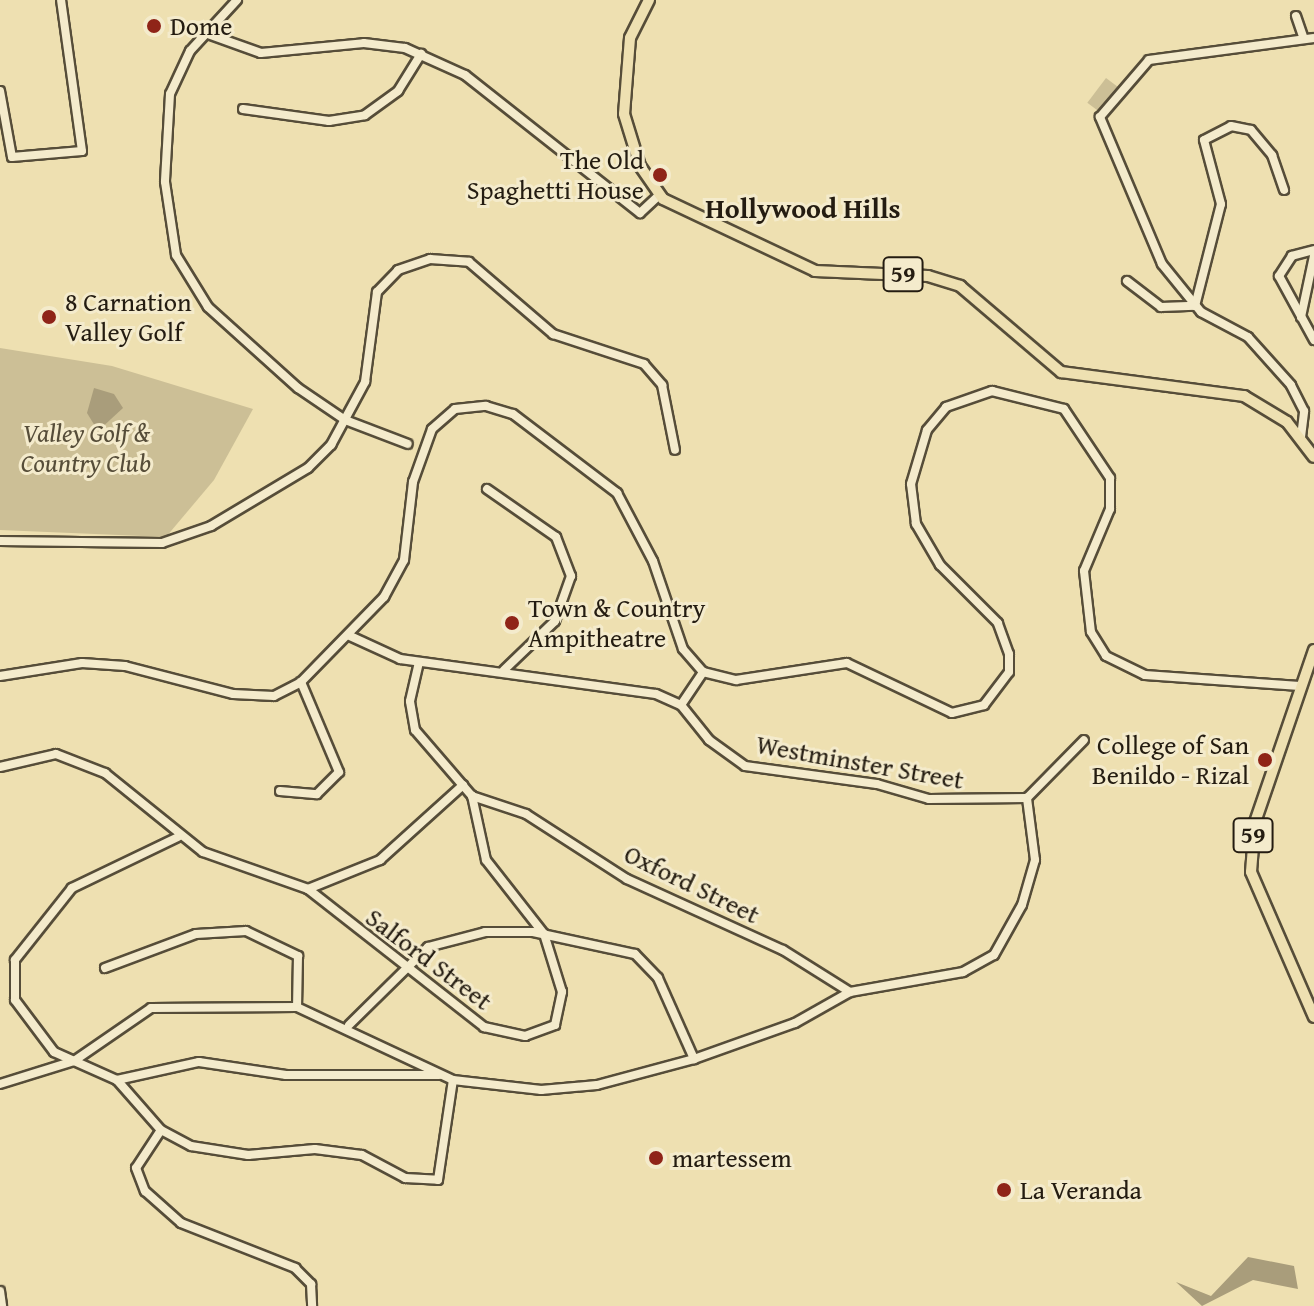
<!DOCTYPE html>
<html>
<head>
<meta charset="utf-8">
<style>
  body { margin:0 }
  #map { position:relative; width:1314px; height:1306px; overflow:hidden; background:#eee0b1; font-family:"Gentium Book Plus",serif }
  div>[style] { position:absolute }
  [style*='--x'] { left:calc(var(--x)*1px); top:calc(var(--y)*1px); width:calc(var(--w)*1px); rotate:calc(var(--a)*1deg) }
  .green>* { inset:0; background:#ccbf96; transform-origin:0 0 }
  .water>* { inset:0; background:#a99d7b }
  .roads { filter:drop-shadow(2px 0 #564d39) drop-shadow(-2px 0 #564d39) drop-shadow(0 2px #564d39) drop-shadow(0 -2px #564d39) }
  .minor>* { height:8px; margin:-4px; padding:0 4px; transform-origin:4px; border-radius:4px; background:#f4ebcc }
  .major>* { height:10px; margin:-5px; padding:0 5px; transform-origin:5px; border-radius:5px; background:#eee0b1 }
  .dots>* { width:22px; height:22px; translate:-50% -50%; box-sizing:border-box; border:4px solid #f4ebcc; border-radius:50% }
  span { translate:-50% -50%; white-space:nowrap; text-align:center; line-height:1.15; -webkit-text-stroke:6px #f4ebcc; paint-order:stroke }
  .shield-label span { padding:2px 6px; background:#f4ebcc; border:2px solid; border-radius:6px; -webkit-text-stroke-width:0 }
  .shield-label { font-size:24px; color:#241c11; font-weight:700 }
  .poi-label { font-size:26px; color:#241c11 }
  .left { translate:0 -50%; text-align:left }
  .right { translate:-100% -50%; text-align:right }
  .park-label { font-size:26px; color:#564d39; font-style:italic }
  .street-label { font-size:26px; color:#241c11 }
  .neighbourhood-label { font-size:28px; color:#241c11; font-weight:700 }
</style>
</head>
<body>
<div id="map">
  <div class="green">
    <i style="left:1106px;top:78px;width:15px;height:31px;rotate:37deg"></i>
    <i style="clip-path:polygon(0 348px,112px 366px,253px 409px,214px 480px,166px 537px,0 530px)"></i>
  </div>
  <div class="water">
    <i style="clip-path:polygon(94px 388px,114px 394px,123px 408px,98px 431px,87px 413px)"></i>
    <i style="clip-path:polygon(1248px 1257px,1294px 1266px,1298px 1289px,1253px 1280px,1202px 1306px,1176px 1282px,1211px 1296px)"></i>
  </div>
  <div class="roads">
    <div class="minor">
      <i style="--x:237;--y:0;--w:69;--a:132.7"></i>
      <i style="--x:190;--y:51;--w:47;--a:114.9"></i>
      <i style="--x:170;--y:94;--w:88;--a:93.3"></i>
      <i style="--x:165;--y:182;--w:74;--a:81.4"></i>
      <i style="--x:176;--y:255;--w:61;--a:58.4"></i>
      <i style="--x:208;--y:307;--w:121;--a:42"></i>
      <i style="--x:298;--y:388;--w:57;--a:34.2"></i>
      <i style="--x:345;--y:420;--w:67;--a:20.9"></i>
      <i style="--x:1296;--y:16;--w:24;--a:71"></i>
      <i style="--x:205;--y:33;--w:59;--a:19.7"></i>
      <i style="--x:261;--y:53;--w:103;--a:-5.5"></i>
      <i style="--x:364;--y:43;--w:41;--a:7"></i>
      <i style="--x:405;--y:48;--w:66;--a:24.2"></i>
      <i style="--x:465;--y:75;--w:223;--a:38.3"></i>
      <i style="--x:640;--y:213;--w:26;--a:-43"></i>
      <i style="--x:0;--y:91;--w:67;--a:79.7"></i>
      <i style="--x:12;--y:157;--w:70;--a:-4.9"></i>
      <i style="--x:82;--y:151;--w:152;--a:-97.9"></i>
      <i style="--x:243;--y:109;--w:87;--a:7.9"></i>
      <i style="--x:329;--y:121;--w:36;--a:-9"></i>
      <i style="--x:365;--y:115;--w:41;--a:-36"></i>
      <i style="--x:398;--y:91;--w:44;--a:-58.1"></i>
      <i style="--x:1314;--y:250;--w:23;--a:165"></i>
      <i style="--x:1292;--y:256;--w:24;--a:123"></i>
      <i style="--x:1279;--y:276;--w:73;--a:61.3"></i>
      <i style="--x:1127;--y:281;--w:43;--a:37.4"></i>
      <i style="--x:1161;--y:307;--w:34;--a:-2"></i>
      <i style="--x:1195;--y:306;--w:105;--a:-75.7"></i>
      <i style="--x:1221;--y:204;--w:66;--a:-104.9"></i>
      <i style="--x:1204;--y:140;--w:30;--a:-27"></i>
      <i style="--x:1231;--y:126;--w:20;--a:11"></i>
      <i style="--x:1251;--y:130;--w:33;--a:50"></i>
      <i style="--x:1272;--y:155;--w:37;--a:71"></i>
      <i style="--x:1301;--y:317;--w:62;--a:-78"></i>
      <i style="--x:1301;--y:437;--w:26;--a:-83"></i>
      <i style="--x:1304;--y:411;--w:29;--a:-117"></i>
      <i style="--x:1291;--y:385;--w:64;--a:-131.9"></i>
      <i style="--x:1248;--y:337;--w:53;--a:-152"></i>
      <i style="--x:1201;--y:312;--w:62;--a:-129.1"></i>
      <i style="--x:1162;--y:264;--w:160;--a:-112.9"></i>
      <i style="--x:1100;--y:117;--w:75;--a:-49.3"></i>
      <i style="--x:1149;--y:60;--w:166;--a:-7.6"></i>
      <i style="--x:487;--y:489;--w:84;--a:34.8"></i>
      <i style="--x:556;--y:537;--w:42;--a:69"></i>
      <i style="--x:571;--y:576;--w:48;--a:109.6"></i>
      <i style="--x:555;--y:621;--w:71;--a:136.1"></i>
      <i style="--x:0;--y:541;--w:162;--a:0.7"></i>
      <i style="--x:162;--y:543;--w:52;--a:-19.1"></i>
      <i style="--x:211;--y:526;--w:113;--a:-30.9"></i>
      <i style="--x:308;--y:468;--w:33;--a:-45"></i>
      <i style="--x:331;--y:445;--w:72;--a:-61.6"></i>
      <i style="--x:365;--y:382;--w:91;--a:-82.4"></i>
      <i style="--x:377;--y:292;--w:30;--a:-46"></i>
      <i style="--x:398;--y:270;--w:34;--a:-19"></i>
      <i style="--x:430;--y:259;--w:39;--a:4"></i>
      <i style="--x:469;--y:262;--w:111;--a:40.6"></i>
      <i style="--x:553;--y:334;--w:96;--a:18.2"></i>
      <i style="--x:644;--y:364;--w:28;--a:49"></i>
      <i style="--x:662;--y:385;--w:66;--a:78.7"></i>
      <i style="--x:350;--y:636;--w:55;--a:24.7"></i>
      <i style="--x:400;--y:659;--w:258;--a:7.8"></i>
      <i style="--x:656;--y:694;--w:27;--a:24"></i>
      <i style="--x:681;--y:705;--w:45;--a:51.3"></i>
      <i style="--x:709;--y:740;--w:44;--a:35.8"></i>
      <i style="--x:745;--y:766;--w:133;--a:7.8"></i>
      <i style="--x:877;--y:784;--w:54;--a:16.1"></i>
      <i style="--x:929;--y:799;--w:98;--a:-0.6"></i>
      <i style="--x:1027;--y:798;--w:81;--a:-45.5"></i>
      <i style="--x:0;--y:676;--w:83;--a:-9"></i>
      <i style="--x:82;--y:663;--w:43;--a:4"></i>
      <i style="--x:125;--y:666;--w:112;--a:14.5"></i>
      <i style="--x:233;--y:694;--w:41;--a:2.8"></i>
      <i style="--x:274;--y:696;--w:30;--a:-27"></i>
      <i style="--x:301;--y:682;--w:119;--a:-45.7"></i>
      <i style="--x:384;--y:597;--w:42;--a:-61.6"></i>
      <i style="--x:404;--y:560;--w:79;--a:-83.4"></i>
      <i style="--x:413;--y:482;--w:56;--a:-70.3"></i>
      <i style="--x:432;--y:429;--w:30;--a:-41"></i>
      <i style="--x:455;--y:409;--w:31;--a:-6"></i>
      <i style="--x:486;--y:406;--w:28;--a:17"></i>
      <i style="--x:513;--y:414;--w:131;--a:37.2"></i>
      <i style="--x:617;--y:493;--w:77;--a:62.1"></i>
      <i style="--x:653;--y:561;--w:93;--a:71.2"></i>
      <i style="--x:683;--y:649;--w:30;--a:49"></i>
      <i style="--x:703;--y:672;--w:34;--a:14"></i>
      <i style="--x:736;--y:680;--w:112;--a:-8.7"></i>
      <i style="--x:847;--y:663;--w:116;--a:25.5"></i>
      <i style="--x:952;--y:713;--w:33;--a:-14"></i>
      <i style="--x:984;--y:705;--w:41;--a:-52.9"></i>
      <i style="--x:1009;--y:672;--w:18;--a:-90"></i>
      <i style="--x:1009;--y:654;--w:33;--a:-110"></i>
      <i style="--x:998;--y:623;--w:82;--a:-135"></i>
      <i style="--x:940;--y:565;--w:48;--a:-120.3"></i>
      <i style="--x:916;--y:524;--w:40;--a:-97.1"></i>
      <i style="--x:911;--y:484;--w:56;--a:-73.5"></i>
      <i style="--x:927;--y:430;--w:30;--a:-50"></i>
      <i style="--x:946;--y:407;--w:49;--a:-19.2"></i>
      <i style="--x:992;--y:391;--w:74;--a:14"></i>
      <i style="--x:1064;--y:409;--w:83;--a:56.3"></i>
      <i style="--x:1110;--y:478;--w:31;--a:90"></i>
      <i style="--x:1110;--y:509;--w:67;--a:112.8"></i>
      <i style="--x:1084;--y:571;--w:61;--a:83.5"></i>
      <i style="--x:1091;--y:632;--w:28;--a:58"></i>
      <i style="--x:1106;--y:656;--w:43;--a:26"></i>
      <i style="--x:1145;--y:675;--w:155;--a:4.1"></i>
      <i style="--x:681;--y:705;--w:40;--a:-56"></i>
      <i style="--x:0;--y:767;--w:57;--a:-13.1"></i>
      <i style="--x:56;--y:754;--w:53;--a:21.2"></i>
      <i style="--x:105;--y:773;--w:126;--a:38.9"></i>
      <i style="--x:203;--y:852;--w:111;--a:19.4"></i>
      <i style="--x:308;--y:889;--w:78;--a:-21.9"></i>
      <i style="--x:380;--y:860;--w:112;--a:-42.1"></i>
      <i style="--x:280;--y:791;--w:37;--a:5"></i>
      <i style="--x:317;--y:794;--w:31;--a:-45"></i>
      <i style="--x:339;--y:772;--w:98;--a:-112.9"></i>
      <i style="--x:472;--y:796;--w:57;--a:18.4"></i>
      <i style="--x:526;--y:814;--w:120;--a:32.8"></i>
      <i style="--x:627;--y:879;--w:171;--a:24.5"></i>
      <i style="--x:783;--y:950;--w:79;--a:32.1"></i>
      <i style="--x:178;--y:837;--w:118;--a:154.3"></i>
      <i style="--x:72;--y:888;--w:92;--a:128.4"></i>
      <i style="--x:15;--y:960;--w:40;--a:90"></i>
      <i style="--x:15;--y:1000;--w:65;--a:53.1"></i>
      <i style="--x:54;--y:1052;--w:69;--a:24"></i>
      <i style="--x:117;--y:1080;--w:67;--a:48.7"></i>
      <i style="--x:161;--y:1130;--w:34;--a:28"></i>
      <i style="--x:191;--y:1146;--w:58;--a:9"></i>
      <i style="--x:248;--y:1155;--w:67;--a:-5.1"></i>
      <i style="--x:315;--y:1149;--w:47;--a:7.3"></i>
      <i style="--x:362;--y:1155;--w:49;--a:28.1"></i>
      <i style="--x:405;--y:1178;--w:33;--a:3"></i>
      <i style="--x:438;--y:1180;--w:101;--a:-81.5"></i>
      <i style="--x:308;--y:889;--w:224;--a:38.1"></i>
      <i style="--x:484;--y:1027;--w:42;--a:12.4"></i>
      <i style="--x:525;--y:1036;--w:32;--a:-20"></i>
      <i style="--x:555;--y:1025;--w:34;--a:-78"></i>
      <i style="--x:562;--y:992;--w:61;--a:-107.2"></i>
      <i style="--x:544;--y:934;--w:94;--a:-128.1"></i>
      <i style="--x:486;--y:860;--w:66;--a:-102.3"></i>
      <i style="--x:472;--y:796;--w:87;--a:-130.8"></i>
      <i style="--x:415;--y:730;--w:29;--a:-100"></i>
      <i style="--x:410;--y:701;--w:40;--a:-77"></i>
      <i style="--x:105;--y:968;--w:97;--a:-20.5"></i>
      <i style="--x:196;--y:934;--w:50;--a:-3.4"></i>
      <i style="--x:246;--y:931;--w:58;--a:25.7"></i>
      <i style="--x:298;--y:956;--w:51;--a:91.1"></i>
      <i style="--x:349;--y:1025;--w:111;--a:-44.6"></i>
      <i style="--x:428;--y:947;--w:59;--a:-14.7"></i>
      <i style="--x:485;--y:932;--w:48;--a:0"></i>
      <i style="--x:533;--y:932;--w:104;--a:12.2"></i>
      <i style="--x:635;--y:954;--w:33;--a:46"></i>
      <i style="--x:658;--y:978;--w:89;--a:66"></i>
      <i style="--x:117;--y:1080;--w:84;--a:-12.4"></i>
      <i style="--x:199;--y:1062;--w:88;--a:8.5"></i>
      <i style="--x:286;--y:1075;--w:153;--a:0"></i>
      <i style="--x:0;--y:1084;--w:77;--a:-17.3"></i>
      <i style="--x:74;--y:1061;--w:93;--a:-34.5"></i>
      <i style="--x:151;--y:1008;--w:146;--a:-0.4"></i>
      <i style="--x:297;--y:1007;--w:172;--a:25.1"></i>
      <i style="--x:453;--y:1080;--w:89;--a:6.5"></i>
      <i style="--x:541;--y:1090;--w:56;--a:-5.1"></i>
      <i style="--x:597;--y:1085;--w:100;--a:-15"></i>
      <i style="--x:694;--y:1059;--w:107;--a:-19.6"></i>
      <i style="--x:795;--y:1023;--w:63;--a:-29.4"></i>
      <i style="--x:850;--y:992;--w:115;--a:-10"></i>
      <i style="--x:963;--y:972;--w:35;--a:-29"></i>
      <i style="--x:994;--y:955;--w:57;--a:-60.8"></i>
      <i style="--x:1022;--y:905;--w:47;--a:-73.9"></i>
      <i style="--x:1035;--y:860;--w:63;--a:-97.4"></i>
      <i style="--x:161;--y:1130;--w:45;--a:123.3"></i>
      <i style="--x:136;--y:1168;--w:25;--a:69"></i>
      <i style="--x:145;--y:1191;--w:48;--a:41.6"></i>
      <i style="--x:181;--y:1223;--w:123;--a:21.5"></i>
      <i style="--x:295;--y:1268;--w:23;--a:45"></i>
      <i style="--x:311;--y:1284;--w:22;--a:87"></i>
      <i style="--x:0;--y:1291;--w:15;--a:82"></i>
    </div>
    <div class="major">
      <i style="--x:649;--y:0;--w:42;--a:116.6"></i>
      <i style="--x:630;--y:38;--w:76;--a:94.5"></i>
      <i style="--x:624;--y:114;--w:54;--a:72.9"></i>
      <i style="--x:640;--y:166;--w:40;--a:55.1"></i>
      <i style="--x:663;--y:199;--w:168;--a:25.3"></i>
      <i style="--x:815;--y:271;--w:113;--a:2.5"></i>
      <i style="--x:928;--y:276;--w:34;--a:17"></i>
      <i style="--x:960;--y:286;--w:133;--a:40.4"></i>
      <i style="--x:1061;--y:372;--w:185;--a:7.5"></i>
      <i style="--x:1244;--y:396;--w:50;--a:31.2"></i>
      <i style="--x:1287;--y:422;--w:44;--a:52.4"></i>
      <i style="--x:1314;--y:650;--w:182;--a:108.9"></i>
      <i style="--x:1255;--y:822;--w:50;--a:94.6"></i>
      <i style="--x:1251;--y:872;--w:158;--a:66.5"></i>
    </div>
  </div>
  <div class="dots">
    <i style="left:154px;top:26px;background:#8f2418"></i>
    <i style="left:660px;top:175px;background:#8f2418"></i>
    <i style="left:49px;top:317px;background:#8f2418"></i>
    <i style="left:512px;top:623px;background:#8f2418"></i>
    <i style="left:1265px;top:760px;background:#8f2418"></i>
    <i style="left:656px;top:1158px;background:#8f2418"></i>
    <i style="left:1004px;top:1190px;background:#8f2418"></i>
  </div>
  <div class="shield-label">
    <span style="left:903px;top:274px">59</span>
    <span style="left:1253px;top:835px">59</span>
  </div>
  <div class="poi-label">
    <span class="left" style="left:170px;top:26px">Dome</span>
    <span class="right" style="left:644px;top:175px">The Old<br>Spaghetti House</span>
    <span class="left" style="left:65px;top:317px">8 Carnation<br>Valley Golf</span>
    <span class="left" style="left:528px;top:623px">Town &amp; Country<br>Ampitheatre</span>
    <span class="right" style="left:1249px;top:760px">College of San<br>Benildo - Rizal</span>
    <span class="left" style="left:672px;top:1158px">martessem</span>
    <span class="left" style="left:1020px;top:1190px">La Veranda</span>
  </div>
  <div class="park-label">
    <span style="left:86px;top:448px">Valley Golf &amp;<br>Country Club</span>
  </div>
  <div class="street-label">
    <span style="left:860px;top:762px;rotate:10deg">Westminster Street</span>
    <span style="left:692px;top:884px;rotate:26deg">Oxford Street</span>
    <span style="left:429px;top:959px;rotate:37deg">Salford Street</span>
  </div>
  <div class="neighbourhood-label">
    <span style="left:803px;top:208px">Hollywood Hills</span>
  </div>
</div>
</body>
</html>
